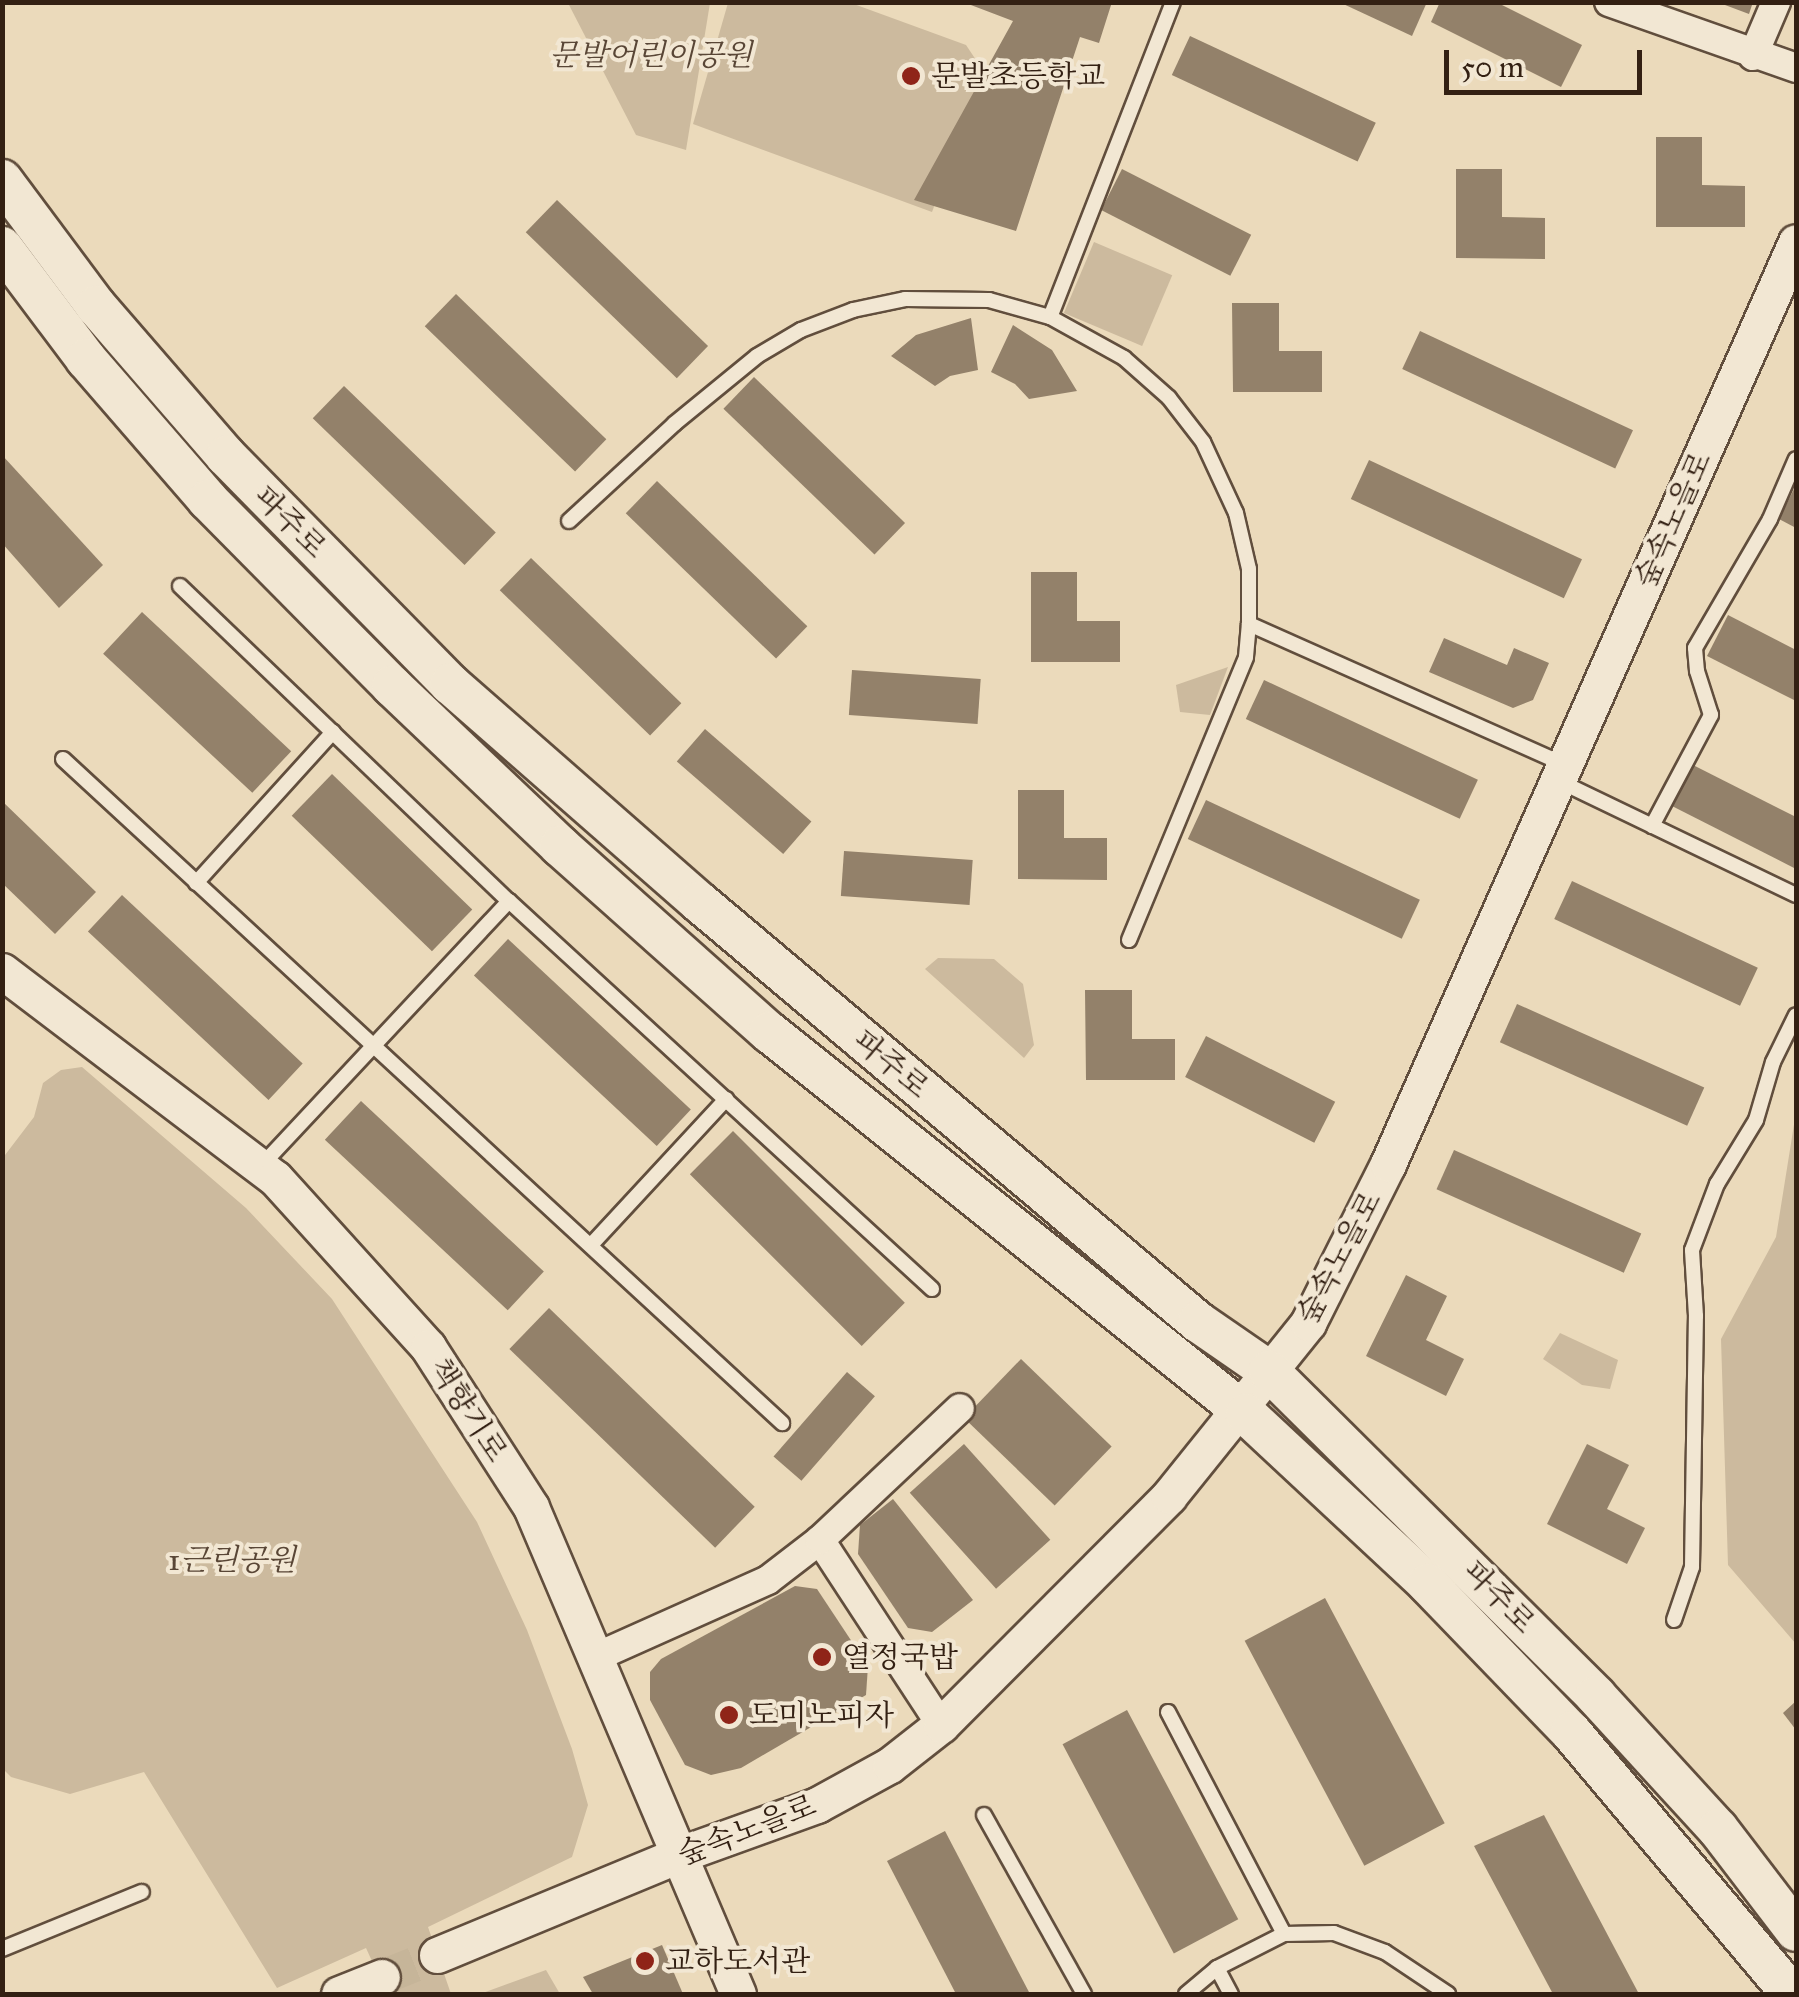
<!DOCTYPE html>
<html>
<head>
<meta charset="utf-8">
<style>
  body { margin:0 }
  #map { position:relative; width:1799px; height:1997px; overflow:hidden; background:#ebdabb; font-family:"IM FELL Great Primer","Noto Serif KR",serif }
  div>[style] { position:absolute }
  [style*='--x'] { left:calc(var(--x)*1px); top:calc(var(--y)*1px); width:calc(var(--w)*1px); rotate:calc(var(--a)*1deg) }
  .green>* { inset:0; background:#ccba9e; transform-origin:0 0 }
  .building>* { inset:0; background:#93816a; transform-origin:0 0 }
  .tertiary-tunnel>* { height:35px; margin-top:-17.5px; transform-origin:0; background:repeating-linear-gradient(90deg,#c6b599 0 35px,transparent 0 53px) }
  .roads { filter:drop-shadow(2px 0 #614e3d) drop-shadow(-2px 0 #614e3d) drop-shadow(0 2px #614e3d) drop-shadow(0 -2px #614e3d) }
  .service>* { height:14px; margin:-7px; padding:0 7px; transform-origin:7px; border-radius:7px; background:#f2e7d3 }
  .minor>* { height:28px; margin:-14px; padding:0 14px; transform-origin:14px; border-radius:14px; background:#f2e7d3 }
  .tertiary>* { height:35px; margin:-17.5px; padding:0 17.5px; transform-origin:17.5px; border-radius:17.5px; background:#f2e7d3 }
  .secondary>* { height:40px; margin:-20px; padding:0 20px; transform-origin:20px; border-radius:20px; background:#f2e7d3 }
  .dots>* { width:28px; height:28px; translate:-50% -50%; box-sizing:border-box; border:5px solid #f2e7d3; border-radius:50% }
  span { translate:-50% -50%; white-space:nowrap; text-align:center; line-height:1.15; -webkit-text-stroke:8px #f2e7d3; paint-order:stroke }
  .park-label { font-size:30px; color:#594636; font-style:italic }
  .poi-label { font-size:30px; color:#332013 }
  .left { translate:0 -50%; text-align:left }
  .street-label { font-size:30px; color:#332013 }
  .frame { position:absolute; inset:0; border:5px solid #332013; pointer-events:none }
  .scale { position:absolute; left:1444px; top:50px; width:198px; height:45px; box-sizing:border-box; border:5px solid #332013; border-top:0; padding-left:12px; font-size:30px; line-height:35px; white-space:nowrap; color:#332013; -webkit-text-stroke:8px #f2e7d3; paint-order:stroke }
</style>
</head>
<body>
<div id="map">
  <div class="green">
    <i style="clip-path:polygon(568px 3px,710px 3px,686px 150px,636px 135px)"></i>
    <i style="clip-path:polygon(728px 3px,851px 3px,966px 45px,984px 72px,932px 212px,693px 124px)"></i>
    <i style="left:1094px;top:242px;width:85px;height:77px;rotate:23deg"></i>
    <i style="clip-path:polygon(1228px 667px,1210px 715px,1180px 712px,1176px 685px)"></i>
    <i style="clip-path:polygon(938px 958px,994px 959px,1023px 984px,1034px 1045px,1024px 1058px,925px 969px)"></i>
    <i style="clip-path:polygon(82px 1067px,246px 1208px,332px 1299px,477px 1522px,527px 1630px,572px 1749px,588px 1805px,572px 1857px,428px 1927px,451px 1994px,387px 1994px,366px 1948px,277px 1988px,144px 1772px,70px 1794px,11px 1777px,3px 1769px,2px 1159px,34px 1117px,43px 1083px,61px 1070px)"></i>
    <i style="clip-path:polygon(1796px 1112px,1796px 1644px,1728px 1565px,1721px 1339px,1776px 1237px)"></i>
    <i style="clip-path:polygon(1560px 1333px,1618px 1360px,1610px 1389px,1582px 1385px,1543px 1359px)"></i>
    <i style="clip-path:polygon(546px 1970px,560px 1994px,480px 1994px)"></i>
  </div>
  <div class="building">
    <i style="clip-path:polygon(963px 2px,1112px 2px,1099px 43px,1080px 37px,1016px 231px,914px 200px,1013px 21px)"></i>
    <i style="clip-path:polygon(1339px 2px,1427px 2px,1412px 36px)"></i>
    <i style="clip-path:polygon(1440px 2px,1496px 2px,1582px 45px,1561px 87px,1431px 22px)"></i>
    <i style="clip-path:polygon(1717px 2px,1753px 2px,1749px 14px)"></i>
    <i style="left:1190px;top:36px;width:205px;height:43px;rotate:25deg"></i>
    <i style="clip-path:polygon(1656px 137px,1702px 137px,1702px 185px,1745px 186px,1745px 227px,1656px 227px)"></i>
    <i style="left:1122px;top:169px;width:145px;height:46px;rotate:27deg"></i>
    <i style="clip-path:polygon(1456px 169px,1502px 169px,1502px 217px,1545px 218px,1545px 259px,1456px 258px)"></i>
    <i style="left:557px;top:200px;width:210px;height:45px;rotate:44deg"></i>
    <i style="left:456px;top:294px;width:209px;height:45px;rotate:44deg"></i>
    <i style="clip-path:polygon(1232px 303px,1279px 303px,1279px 351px,1322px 351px,1322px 392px,1233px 392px)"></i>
    <i style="clip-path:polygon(971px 318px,978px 370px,950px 376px,935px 386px,891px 356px,916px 335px)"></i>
    <i style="clip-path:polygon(1013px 325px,1052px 350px,1077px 391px,1029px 399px,1015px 384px,991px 372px)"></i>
    <i style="left:1420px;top:331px;width:235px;height:42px;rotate:25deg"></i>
    <i style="left:754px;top:377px;width:210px;height:44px;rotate:44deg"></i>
    <i style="left:344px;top:386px;width:211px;height:45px;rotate:44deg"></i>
    <i style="clip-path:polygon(2px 455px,103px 565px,59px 608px,2px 543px)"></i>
    <i style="left:1369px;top:460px;width:235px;height:43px;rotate:25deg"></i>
    <i style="left:657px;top:481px;width:209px;height:45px;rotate:44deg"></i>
    <i style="clip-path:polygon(1796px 485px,1796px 528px,1779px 519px)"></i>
    <i style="left:531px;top:558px;width:209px;height:45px;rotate:44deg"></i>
    <i style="clip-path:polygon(1031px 572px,1077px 572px,1077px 621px,1120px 621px,1120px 662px,1031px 662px)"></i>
    <i style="left:142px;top:612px;width:204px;height:57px;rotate:43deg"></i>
    <i style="clip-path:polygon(1728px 615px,1796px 650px,1796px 701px,1707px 656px)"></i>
    <i style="clip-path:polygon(1444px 638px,1507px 665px,1514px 648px,1549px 663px,1533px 700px,1513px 708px,1429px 672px)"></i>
    <i style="left:852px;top:670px;width:129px;height:45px;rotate:4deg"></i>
    <i style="left:1264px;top:680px;width:236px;height:43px;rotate:25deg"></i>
    <i style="left:705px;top:729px;width:141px;height:43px;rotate:41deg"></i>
    <i style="clip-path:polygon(1691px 764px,1796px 817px,1796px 869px,1670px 805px)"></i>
    <i style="left:332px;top:774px;width:195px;height:58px;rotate:44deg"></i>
    <i style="clip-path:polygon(1018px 790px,1064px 790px,1064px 838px,1107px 838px,1107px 880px,1018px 879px)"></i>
    <i style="left:1206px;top:800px;width:236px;height:43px;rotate:25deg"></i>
    <i style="clip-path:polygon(2px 801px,96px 892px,55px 934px,2px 883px)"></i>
    <i style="left:844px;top:851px;width:129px;height:45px;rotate:4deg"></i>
    <i style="left:1572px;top:881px;width:205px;height:42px;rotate:25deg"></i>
    <i style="left:122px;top:895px;width:247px;height:50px;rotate:43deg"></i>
    <i style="left:508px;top:939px;width:250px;height:50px;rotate:43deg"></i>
    <i style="clip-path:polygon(1085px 990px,1132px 990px,1132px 1039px,1175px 1039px,1175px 1080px,1086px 1080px)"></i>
    <i style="left:1517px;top:1004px;width:205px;height:42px;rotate:24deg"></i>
    <i style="left:1206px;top:1036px;width:145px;height:46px;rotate:27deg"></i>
    <i style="left:361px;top:1101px;width:250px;height:53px;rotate:43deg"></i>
    <i style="left:733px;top:1131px;width:243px;height:61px;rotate:45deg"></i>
    <i style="left:1454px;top:1150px;width:205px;height:43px;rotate:24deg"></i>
    <i style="clip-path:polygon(1406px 1275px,1447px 1296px,1426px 1340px,1464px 1359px,1446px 1396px,1366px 1356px)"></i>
    <i style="left:549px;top:1308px;width:286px;height:57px;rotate:44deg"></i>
    <i style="left:1021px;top:1359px;width:126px;height:82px;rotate:44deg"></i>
    <i style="left:847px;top:1372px;width:37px;height:112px;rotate:41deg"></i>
    <i style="left:964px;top:1444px;width:129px;height:73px;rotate:48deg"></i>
    <i style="clip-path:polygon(1587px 1444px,1629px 1465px,1607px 1509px,1645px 1528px,1627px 1564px,1547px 1524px)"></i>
    <i style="clip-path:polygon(893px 1499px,973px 1600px,932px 1632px,908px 1628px,858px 1554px,860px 1525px)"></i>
    <i style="clip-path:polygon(795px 1586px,817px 1589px,868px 1666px,866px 1695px,741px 1768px,711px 1775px,685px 1765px,650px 1700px,650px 1672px,661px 1659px)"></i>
    <i style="left:1325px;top:1598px;width:255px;height:91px;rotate:62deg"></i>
    <i style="clip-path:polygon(1796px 1701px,1796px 1730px,1783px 1713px)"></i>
    <i style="left:1127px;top:1710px;width:237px;height:73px;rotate:62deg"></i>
    <i style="clip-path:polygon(1544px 1815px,1639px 1994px,1553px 1994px,1474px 1846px)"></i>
    <i style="clip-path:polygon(945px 1831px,1030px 1994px,956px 1994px,887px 1861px)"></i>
    <i style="clip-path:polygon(662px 1945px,683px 1994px,593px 1994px,583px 1977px)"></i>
  </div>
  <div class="tertiary-tunnel">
    <i style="--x:382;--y:1977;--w:59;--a:-21.8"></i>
  </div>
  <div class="roads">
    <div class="service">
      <i style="--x:1173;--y:2;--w:338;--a:111.3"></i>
      <i style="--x:1050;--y:317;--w:85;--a:29"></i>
      <i style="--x:1124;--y:358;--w:60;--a:41.6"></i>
      <i style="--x:1169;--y:398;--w:56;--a:52.3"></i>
      <i style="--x:1203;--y:442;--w:78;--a:65.1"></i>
      <i style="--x:1236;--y:513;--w:57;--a:76.9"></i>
      <i style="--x:1249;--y:569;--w:55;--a:90"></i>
      <i style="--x:1249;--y:624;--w:346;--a:24"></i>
      <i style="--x:569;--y:521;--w:143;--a:-42.7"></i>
      <i style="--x:674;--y:424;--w:107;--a:-39.3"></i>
      <i style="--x:757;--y:356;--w:51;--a:-30.6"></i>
      <i style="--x:801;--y:330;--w:56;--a:-21"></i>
      <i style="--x:853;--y:310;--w:53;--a:-11.9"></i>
      <i style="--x:905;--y:299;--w:84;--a:0.7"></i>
      <i style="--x:989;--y:300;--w:63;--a:15.6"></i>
      <i style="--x:180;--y:586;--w:455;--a:43.8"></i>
      <i style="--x:509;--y:901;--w:574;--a:42.53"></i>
      <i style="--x:63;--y:759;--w:979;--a:42.72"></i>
      <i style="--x:1559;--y:781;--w:263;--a:25.7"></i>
      <i style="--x:1652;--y:826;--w:126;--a:-62"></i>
      <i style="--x:1711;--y:715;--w:46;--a:-107.7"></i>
      <i style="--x:1697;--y:671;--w:23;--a:-95"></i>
      <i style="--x:1695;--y:648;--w:149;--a:-59.8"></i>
      <i style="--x:1770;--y:519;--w:65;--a:-66.6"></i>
      <i style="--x:196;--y:883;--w:204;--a:-47.8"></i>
      <i style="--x:1129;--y:940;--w:306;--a:-67.5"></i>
      <i style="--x:1246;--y:657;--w:33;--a:-85"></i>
      <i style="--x:261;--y:1166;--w:363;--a:-46.9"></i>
      <i style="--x:591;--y:1245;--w:199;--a:-47.2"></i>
      <i style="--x:1674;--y:1620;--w:56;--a:-71.2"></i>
      <i style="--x:1692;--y:1567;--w:251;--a:-89.1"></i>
      <i style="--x:1696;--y:1316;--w:66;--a:-93.5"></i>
      <i style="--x:1692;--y:1250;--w:71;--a:-69.3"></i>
      <i style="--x:1717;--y:1184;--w:75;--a:-58.6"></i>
      <i style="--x:1756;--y:1120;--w:60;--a:-73.7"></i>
      <i style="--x:1773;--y:1062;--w:52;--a:-63.9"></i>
      <i style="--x:1168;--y:1712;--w:250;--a:62.4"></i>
      <i style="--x:984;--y:1815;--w:205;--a:60.8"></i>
      <i style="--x:2;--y:1949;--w:151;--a:-22.2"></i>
      <i style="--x:1217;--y:1968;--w:30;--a:62"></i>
      <i style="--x:1186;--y:1994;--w:40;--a:-40"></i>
      <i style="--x:1217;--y:1968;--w:75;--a:-26.9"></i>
      <i style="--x:1284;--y:1934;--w:50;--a:-1.1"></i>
      <i style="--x:1334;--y:1933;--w:54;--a:20.4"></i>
      <i style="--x:1385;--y:1952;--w:76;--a:33.7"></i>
    </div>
    <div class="minor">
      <i style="--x:1609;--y:2;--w:198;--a:19.4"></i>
      <i style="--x:1753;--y:56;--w:59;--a:-66.9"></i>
      <i style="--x:820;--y:1540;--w:221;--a:56.8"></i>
      <i style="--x:596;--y:1657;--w:188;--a:-24.1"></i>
      <i style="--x:768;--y:1580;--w:66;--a:-37.6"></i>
      <i style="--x:820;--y:1540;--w:192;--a:-43.3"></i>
    </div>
    <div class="tertiary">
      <i style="--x:2;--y:971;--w:343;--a:37.2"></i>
      <i style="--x:275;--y:1178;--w:228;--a:47.8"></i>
      <i style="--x:428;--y:1347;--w:190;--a:57.2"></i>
      <i style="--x:531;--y:1507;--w:529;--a:66.97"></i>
      <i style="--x:437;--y:1955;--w:264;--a:-22.5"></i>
      <i style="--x:681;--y:1854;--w:145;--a:-19.8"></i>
      <i style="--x:817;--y:1805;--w:83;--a:-28.7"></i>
      <i style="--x:890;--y:1765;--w:65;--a:-38.1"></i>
      <i style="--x:941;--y:1725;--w:323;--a:-45.1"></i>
      <i style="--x:1169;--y:1496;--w:222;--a:-51.2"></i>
      <i style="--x:1308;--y:1323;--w:178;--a:-63.3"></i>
      <i style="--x:1388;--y:1164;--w:1008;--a:-66.13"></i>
      <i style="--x:339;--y:1994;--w:46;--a:-21.6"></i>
    </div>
    <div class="secondary">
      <i style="--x:2;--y:180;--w:157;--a:53.3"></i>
      <i style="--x:96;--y:306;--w:198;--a:49.1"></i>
      <i style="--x:226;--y:456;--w:320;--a:45.5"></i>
      <i style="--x:450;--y:684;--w:331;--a:41.2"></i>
      <i style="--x:699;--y:902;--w:652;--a:40.09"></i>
      <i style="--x:1198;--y:1322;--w:86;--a:34.6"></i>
      <i style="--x:1269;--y:1371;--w:461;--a:44.8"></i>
      <i style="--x:1596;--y:1696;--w:180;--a:47.5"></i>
      <i style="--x:1718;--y:1829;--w:128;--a:52.6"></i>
      <i style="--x:2;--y:247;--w:140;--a:53.1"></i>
      <i style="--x:86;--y:359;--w:186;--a:49.1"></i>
      <i style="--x:208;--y:500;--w:262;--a:45.3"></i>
      <i style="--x:392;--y:686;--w:232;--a:43.6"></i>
      <i style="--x:560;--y:846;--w:280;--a:41.7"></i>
      <i style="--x:769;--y:1032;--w:611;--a:38.69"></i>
      <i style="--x:1246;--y:1414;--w:249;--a:43"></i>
      <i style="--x:1428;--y:1584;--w:206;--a:46"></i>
      <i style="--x:1571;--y:1732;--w:343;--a:49.9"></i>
    </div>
  </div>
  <div class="dots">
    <i style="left:911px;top:76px;background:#8f2418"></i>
    <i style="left:822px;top:1657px;background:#8f2418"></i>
    <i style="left:729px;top:1715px;background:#8f2418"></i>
    <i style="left:645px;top:1961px;background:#8f2418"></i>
  </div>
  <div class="park-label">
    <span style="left:651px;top:55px">문발어린이공원</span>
    <span style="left:232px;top:1560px">1근린공원</span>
  </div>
  <div class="poi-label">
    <span class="left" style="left:931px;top:76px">문발초등학교</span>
    <span class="left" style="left:842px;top:1657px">열정국밥</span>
    <span class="left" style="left:749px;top:1715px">도미노피자</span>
    <span class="left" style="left:665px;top:1961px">교하도서관</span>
  </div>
  <div class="street-label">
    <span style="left:1673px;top:520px;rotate:-66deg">숲속노을로</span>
    <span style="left:290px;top:522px;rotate:45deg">파주로</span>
    <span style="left:891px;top:1064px;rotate:40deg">파주로</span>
    <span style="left:1339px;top:1258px;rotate:-62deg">숲속노을로</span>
    <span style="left:468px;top:1410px;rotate:57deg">책향기로</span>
    <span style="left:1499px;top:1597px;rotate:46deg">파주로</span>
    <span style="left:747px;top:1830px;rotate:-21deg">숲속노을로</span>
  </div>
  <div class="frame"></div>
  <div class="scale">50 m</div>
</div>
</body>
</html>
